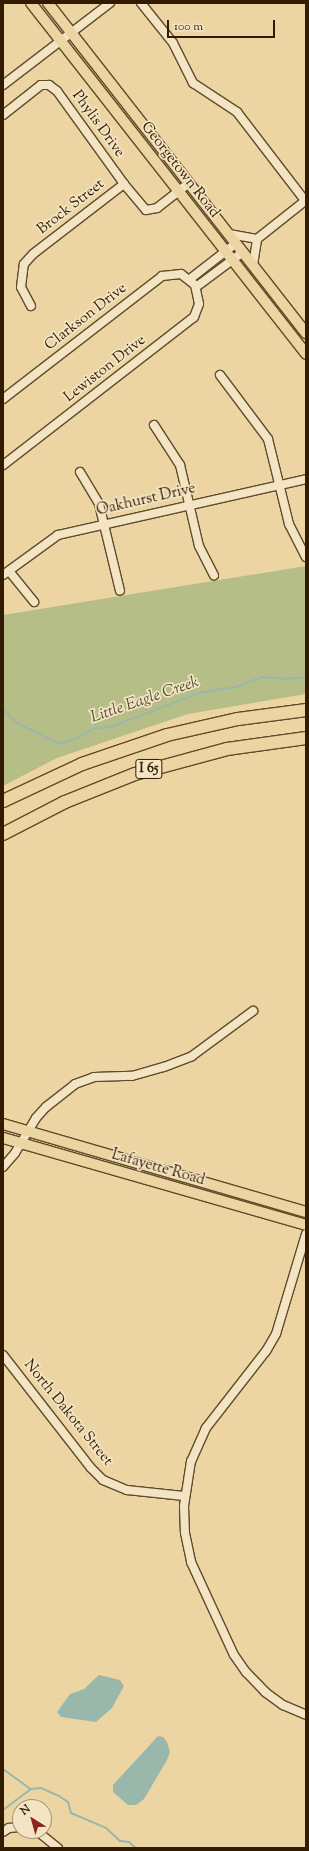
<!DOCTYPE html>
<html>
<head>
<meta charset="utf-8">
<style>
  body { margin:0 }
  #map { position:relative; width:309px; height:1851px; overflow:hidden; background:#ecd5a3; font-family:"Sorts Mill Goudy",serif }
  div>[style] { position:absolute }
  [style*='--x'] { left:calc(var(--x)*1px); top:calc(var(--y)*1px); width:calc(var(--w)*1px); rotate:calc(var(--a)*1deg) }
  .green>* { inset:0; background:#b6be87 }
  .water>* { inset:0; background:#99b8ab }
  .stream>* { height:2px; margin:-1px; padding:0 1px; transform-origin:1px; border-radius:1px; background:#99b8ab }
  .roads { filter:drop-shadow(1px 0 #604a29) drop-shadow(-1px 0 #604a29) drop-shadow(0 1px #604a29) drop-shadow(0 -1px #604a29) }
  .minor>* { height:8px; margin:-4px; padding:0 4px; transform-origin:4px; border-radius:4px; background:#f3e4c3 }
  .major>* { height:10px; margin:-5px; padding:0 5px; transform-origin:5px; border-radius:5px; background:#ecd5a3 }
  .highway>* { height:12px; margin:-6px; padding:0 6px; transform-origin:6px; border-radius:6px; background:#ecd5a3 }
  span { translate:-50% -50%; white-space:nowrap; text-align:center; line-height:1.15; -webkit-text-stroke:3.5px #f3e4c3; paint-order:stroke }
  .shield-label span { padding:1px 3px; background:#f3e4c3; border:1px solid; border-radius:3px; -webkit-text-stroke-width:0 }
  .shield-label { font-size:14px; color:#321b00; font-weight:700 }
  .street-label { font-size:15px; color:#321b00 }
  .water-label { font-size:16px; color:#514a33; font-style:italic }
  .frame { position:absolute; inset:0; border:4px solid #321b00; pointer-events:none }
  .north { position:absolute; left:12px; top:1799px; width:40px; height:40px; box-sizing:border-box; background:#f3e4c3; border:1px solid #a69475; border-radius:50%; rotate:323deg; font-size:11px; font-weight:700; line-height:16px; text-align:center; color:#321b00 }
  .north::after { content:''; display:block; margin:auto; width:14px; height:18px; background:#8f2418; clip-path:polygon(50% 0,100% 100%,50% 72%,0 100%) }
  .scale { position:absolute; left:167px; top:20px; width:108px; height:18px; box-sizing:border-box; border:2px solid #321b00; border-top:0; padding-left:5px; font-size:12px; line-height:14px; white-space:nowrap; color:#321b00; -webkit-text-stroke:3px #f3e4c3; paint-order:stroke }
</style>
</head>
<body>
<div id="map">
  <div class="green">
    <i style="clip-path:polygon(306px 566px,306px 694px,188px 714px,57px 758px,3px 786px,3px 615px)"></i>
  </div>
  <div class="water">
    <i style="clip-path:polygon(99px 1675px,120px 1680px,124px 1686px,112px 1708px,96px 1722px,61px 1717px,57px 1712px,70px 1694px,84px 1689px)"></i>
    <i style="clip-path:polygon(158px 1736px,163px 1737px,167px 1742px,170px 1752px,167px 1760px,144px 1799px,136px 1805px,128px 1805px,113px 1792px,113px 1785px)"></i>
  </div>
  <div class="stream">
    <i style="--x:3;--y:709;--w:20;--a:45"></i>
    <i style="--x:17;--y:723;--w:47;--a:26.6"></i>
    <i style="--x:59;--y:744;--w:20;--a:-18"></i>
    <i style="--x:78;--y:738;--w:17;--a:-33"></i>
    <i style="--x:92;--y:729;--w:21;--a:-8"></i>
    <i style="--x:113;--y:726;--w:95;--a:-20.9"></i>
    <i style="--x:202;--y:692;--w:34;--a:-8"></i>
    <i style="--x:236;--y:687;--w:28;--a:-21"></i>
    <i style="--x:262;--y:677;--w:24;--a:5"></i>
    <i style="--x:286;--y:679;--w:20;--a:-6"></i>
    <i style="--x:3;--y:1769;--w:34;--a:36"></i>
    <i style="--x:31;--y:1789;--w:10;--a:-6"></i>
    <i style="--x:41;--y:1788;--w:20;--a:24"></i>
    <i style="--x:59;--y:1796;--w:11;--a:34"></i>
    <i style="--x:68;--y:1802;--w:11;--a:75"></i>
    <i style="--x:71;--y:1813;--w:38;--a:23"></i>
    <i style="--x:106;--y:1828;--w:19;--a:43"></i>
    <i style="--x:120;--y:1841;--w:9;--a:6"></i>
    <i style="--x:129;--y:1842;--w:9;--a:41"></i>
    <i style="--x:3;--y:1810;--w:35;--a:-37"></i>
  </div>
  <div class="roads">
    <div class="minor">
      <i style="--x:141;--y:3;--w:51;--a:51.3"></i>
      <i style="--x:173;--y:43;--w:45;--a:63.4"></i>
      <i style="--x:193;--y:83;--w:53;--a:33.4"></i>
      <i style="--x:237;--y:112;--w:113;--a:52.5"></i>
      <i style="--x:3;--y:85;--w:135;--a:-37.5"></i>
      <i style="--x:3;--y:115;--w:48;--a:-38.3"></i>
      <i style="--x:41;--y:85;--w:8;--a:0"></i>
      <i style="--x:49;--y:85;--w:10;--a:37"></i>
      <i style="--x:57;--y:91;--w:115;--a:54.2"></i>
      <i style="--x:124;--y:184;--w:34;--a:50"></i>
      <i style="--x:146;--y:210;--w:11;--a:-10"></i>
      <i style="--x:157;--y:208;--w:41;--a:-38"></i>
      <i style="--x:229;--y:234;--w:28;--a:10"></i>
      <i style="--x:257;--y:239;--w:61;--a:-38.4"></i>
      <i style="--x:253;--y:265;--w:26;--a:-81"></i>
      <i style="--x:190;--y:279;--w:58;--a:-38"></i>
      <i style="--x:196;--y:287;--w:59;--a:-36.7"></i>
      <i style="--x:31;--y:306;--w:21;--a:-118"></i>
      <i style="--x:21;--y:287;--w:23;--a:-83"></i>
      <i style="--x:24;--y:264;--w:13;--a:-48"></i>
      <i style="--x:33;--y:254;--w:115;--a:-37.6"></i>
      <i style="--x:220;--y:375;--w:80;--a:53.1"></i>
      <i style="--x:268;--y:439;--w:88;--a:76.1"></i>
      <i style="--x:289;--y:524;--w:37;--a:63"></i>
      <i style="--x:3;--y:399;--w:201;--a:-37.7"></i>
      <i style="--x:162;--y:276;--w:19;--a:-6"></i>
      <i style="--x:181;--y:274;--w:18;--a:38"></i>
      <i style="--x:195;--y:285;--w:19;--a:78"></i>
      <i style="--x:199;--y:304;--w:14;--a:111"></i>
      <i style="--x:194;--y:317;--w:242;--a:142.2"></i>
      <i style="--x:154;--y:425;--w:48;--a:57"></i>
      <i style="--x:180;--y:465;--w:83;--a:76.8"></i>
      <i style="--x:199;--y:546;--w:33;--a:63"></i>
      <i style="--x:80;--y:472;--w:37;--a:59"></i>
      <i style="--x:99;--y:504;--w:89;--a:76.4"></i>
      <i style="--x:9;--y:571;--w:40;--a:51"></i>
      <i style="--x:3;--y:575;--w:68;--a:-36"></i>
      <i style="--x:58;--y:535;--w:254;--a:-12.7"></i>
      <i style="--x:3;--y:1167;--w:18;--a:-49"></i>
      <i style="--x:15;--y:1153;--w:41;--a:-59"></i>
      <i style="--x:36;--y:1118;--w:15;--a:-48"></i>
      <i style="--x:46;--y:1107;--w:37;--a:-38"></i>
      <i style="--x:75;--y:1084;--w:20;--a:-20"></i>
      <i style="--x:94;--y:1077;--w:38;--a:-2"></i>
      <i style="--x:132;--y:1076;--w:33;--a:-16"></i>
      <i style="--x:164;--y:1067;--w:30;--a:-21"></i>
      <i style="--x:192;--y:1056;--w:76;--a:-36.4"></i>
      <i style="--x:306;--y:1234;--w:104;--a:106.7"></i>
      <i style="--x:276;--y:1334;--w:20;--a:120"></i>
      <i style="--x:266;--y:1351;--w:98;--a:127.9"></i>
      <i style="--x:206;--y:1428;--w:36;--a:114"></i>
      <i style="--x:191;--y:1461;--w:46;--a:98.8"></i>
      <i style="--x:184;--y:1506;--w:27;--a:88"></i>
      <i style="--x:185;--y:1533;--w:30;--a:78"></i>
      <i style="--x:191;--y:1562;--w:102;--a:65.2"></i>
      <i style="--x:234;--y:1655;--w:21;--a:55"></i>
      <i style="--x:246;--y:1672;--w:28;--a:46"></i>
      <i style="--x:265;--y:1692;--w:22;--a:36"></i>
      <i style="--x:283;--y:1705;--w:25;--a:23"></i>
      <i style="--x:3;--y:1355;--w:143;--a:52.1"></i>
      <i style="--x:91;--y:1468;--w:17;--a:45"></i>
      <i style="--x:103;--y:1480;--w:26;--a:23"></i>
      <i style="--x:127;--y:1490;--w:57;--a:6"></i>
      <i style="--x:37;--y:1831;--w:27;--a:39"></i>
      <i style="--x:3;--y:1832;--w:7;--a:-34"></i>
      <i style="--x:9;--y:1828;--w:11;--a:-5"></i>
    </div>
    <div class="major">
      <i style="--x:31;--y:3;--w:446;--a:51.9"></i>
      <i style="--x:48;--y:3;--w:419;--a:52"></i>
      <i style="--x:3;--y:1124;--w:316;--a:16.2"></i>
      <i style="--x:3;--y:1138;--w:315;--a:16"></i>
    </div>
    <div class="highway">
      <i style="--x:3;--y:801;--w:87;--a:-25.1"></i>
      <i style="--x:82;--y:764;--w:90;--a:-18.8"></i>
      <i style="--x:167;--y:735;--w:73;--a:-12.7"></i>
      <i style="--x:238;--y:719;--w:69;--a:-7.5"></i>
      <i style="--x:3;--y:834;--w:70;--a:-27.3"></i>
      <i style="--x:65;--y:802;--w:75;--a:-21.8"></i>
      <i style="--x:135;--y:774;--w:95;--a:-15.2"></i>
      <i style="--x:227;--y:749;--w:80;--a:-7.9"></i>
    </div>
  </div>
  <div class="shield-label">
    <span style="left:149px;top:769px">I 65</span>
  </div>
  <div class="street-label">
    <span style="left:98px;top:124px;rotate:54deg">Phylis Drive</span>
    <span style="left:180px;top:170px;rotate:52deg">Georgetown Road</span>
    <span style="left:71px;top:207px;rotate:-38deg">Brock Street</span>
    <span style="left:86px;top:317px;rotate:-38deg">Clarkson Drive</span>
    <span style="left:105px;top:369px;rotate:-38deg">Lewiston Drive</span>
    <span style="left:146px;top:500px;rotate:-13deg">Oakhurst Drive</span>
    <span style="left:158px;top:1168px;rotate:16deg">Lafayette Road</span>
    <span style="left:68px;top:1413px;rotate:51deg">North Dakota Street</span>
  </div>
  <div class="water-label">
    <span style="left:145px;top:701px;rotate:-19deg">Little Eagle Creek</span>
  </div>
  <div class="frame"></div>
  <div class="north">N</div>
  <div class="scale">100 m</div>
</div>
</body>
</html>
